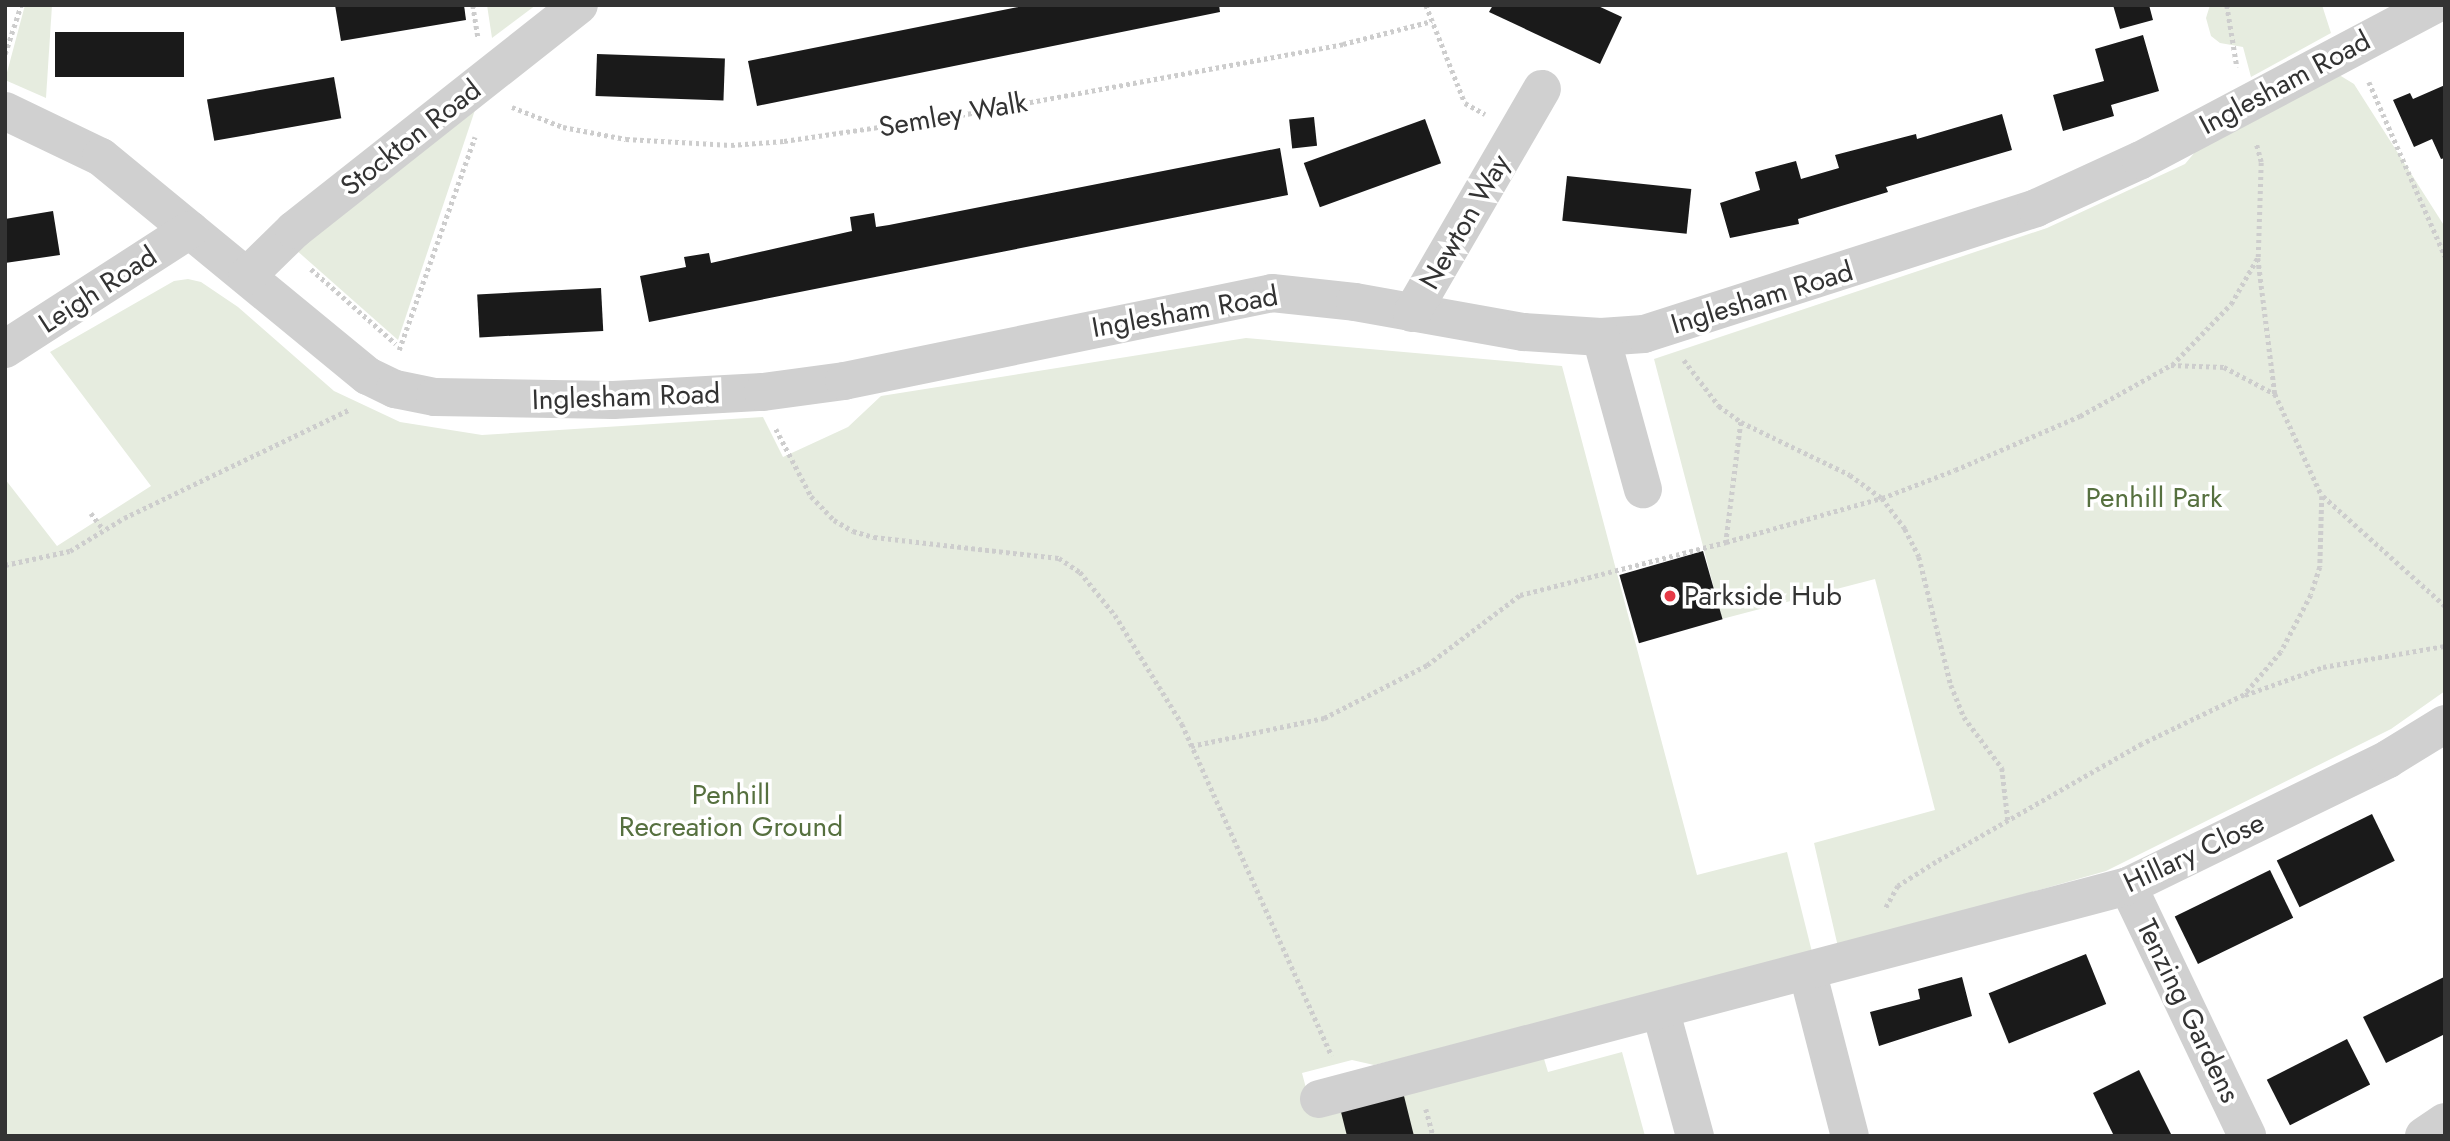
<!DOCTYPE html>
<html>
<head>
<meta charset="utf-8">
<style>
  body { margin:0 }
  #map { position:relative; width:2450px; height:1141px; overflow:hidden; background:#fff; font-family:Jost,sans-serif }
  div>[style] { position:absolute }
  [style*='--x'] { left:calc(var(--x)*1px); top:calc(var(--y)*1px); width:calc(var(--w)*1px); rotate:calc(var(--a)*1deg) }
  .green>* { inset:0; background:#e6ecdf }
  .building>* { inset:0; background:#1a1a1a; transform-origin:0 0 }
  .path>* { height:4.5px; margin-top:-2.25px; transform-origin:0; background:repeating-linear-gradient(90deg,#cdcdcd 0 3.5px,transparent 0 7px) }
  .minor>* { height:38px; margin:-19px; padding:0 19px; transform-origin:19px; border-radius:19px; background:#d0d0d0 }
  .dots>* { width:19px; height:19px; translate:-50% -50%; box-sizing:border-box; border:4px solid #fff; border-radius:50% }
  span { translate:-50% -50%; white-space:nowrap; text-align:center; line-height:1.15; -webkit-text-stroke:7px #fff; paint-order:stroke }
  .street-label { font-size:28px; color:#333 }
  .park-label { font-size:28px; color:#56703f }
  .poi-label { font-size:28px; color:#333 }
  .left { translate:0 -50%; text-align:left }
  .frame { position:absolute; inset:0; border:7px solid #333; pointer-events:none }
</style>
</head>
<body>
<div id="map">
  <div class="green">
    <i style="clip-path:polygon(25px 5px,52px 5px,46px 98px,5px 80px)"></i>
    <i style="clip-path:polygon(487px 5px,536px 5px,492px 38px)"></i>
    <i style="clip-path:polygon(2210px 5px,2322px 5px,2331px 33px,2251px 77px,2243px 47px,2220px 43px,2211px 36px,2206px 18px)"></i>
    <i style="clip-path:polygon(2331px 70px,2354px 84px,2445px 227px,2445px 691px,2391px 729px,2106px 871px,1838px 947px,1814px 843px,1935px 810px,1875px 579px,1722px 619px,1654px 359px,2047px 228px,2185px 164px,2210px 134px)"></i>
    <i style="clip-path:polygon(477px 104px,398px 340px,295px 249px)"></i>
    <i style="clip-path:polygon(188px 279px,201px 282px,238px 307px,334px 391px,400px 422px,482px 435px,763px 417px,783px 457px,848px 427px,881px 396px,1246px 338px,1562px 366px,1697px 875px,1787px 852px,1814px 960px,1374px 1065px,1352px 1060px,1302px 1073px,1311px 1107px,1541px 1049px,1548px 1072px,1622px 1052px,1645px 1136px,5px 1136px,5px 479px,57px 546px,151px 486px,50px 352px,174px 281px)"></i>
  </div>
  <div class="building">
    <i style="clip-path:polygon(335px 5px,464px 5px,466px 20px,341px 41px)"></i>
    <i style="clip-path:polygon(1028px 5px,1219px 5px,1220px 12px,757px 106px,748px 61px)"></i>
    <i style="clip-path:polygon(1493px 5px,1596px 5px,1622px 17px,1600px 64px,1489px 12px)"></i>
    <i style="clip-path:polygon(2113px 5px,2149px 5px,2153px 20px,2120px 29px)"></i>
    <i style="left:184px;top:32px;width:45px;height:129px;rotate:90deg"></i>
    <i style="clip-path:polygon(2143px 35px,2159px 91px,2111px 105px,2114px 116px,2063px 131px,2053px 95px,2104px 81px,2095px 49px)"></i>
    <i style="left:597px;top:54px;width:128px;height:42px;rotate:2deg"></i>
    <i style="left:334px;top:77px;width:42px;height:129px;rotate:80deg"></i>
    <i style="clip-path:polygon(2445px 85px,2445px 158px,2441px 159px,2432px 139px,2414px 147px,2393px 100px,2410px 93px,2413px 99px)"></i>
    <i style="clip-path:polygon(2002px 114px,2012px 150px,1886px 187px,1888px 192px,1798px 219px,1799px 224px,1730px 238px,1720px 203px,1760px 190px,1755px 172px,1796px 161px,1801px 179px,1839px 168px,1835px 155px,1916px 134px,1917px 139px)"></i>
    <i style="left:1314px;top:117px;width:29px;height:25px;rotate:84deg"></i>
    <i style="left:1425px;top:119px;width:47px;height:129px;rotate:70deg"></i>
    <i style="clip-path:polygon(1280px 148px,1288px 195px,649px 322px,640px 276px,686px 267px,684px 257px,709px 253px,711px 263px,852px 231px,850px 217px,874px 213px,876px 227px,889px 225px)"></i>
    <i style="left:1567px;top:176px;width:125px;height:45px;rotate:6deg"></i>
    <i style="clip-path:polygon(53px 211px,60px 255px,5px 263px,5px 219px)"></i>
    <i style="left:601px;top:288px;width:43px;height:124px;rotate:87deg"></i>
    <i style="left:1703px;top:551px;width:71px;height:87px;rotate:74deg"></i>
    <i style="left:2372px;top:814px;width:52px;height:106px;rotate:64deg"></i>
    <i style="left:2270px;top:870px;width:53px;height:106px;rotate:64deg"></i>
    <i style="left:2086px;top:954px;width:54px;height:105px;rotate:68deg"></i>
    <i style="clip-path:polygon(1962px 977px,1972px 1016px,1879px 1046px,1870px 1012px,1920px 999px,1918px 989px)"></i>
    <i style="clip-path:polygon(2444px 977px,2445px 1034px,2386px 1063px,2363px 1017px)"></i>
    <i style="left:2347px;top:1039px;width:51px;height:90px;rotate:63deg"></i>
    <i style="clip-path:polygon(2139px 1070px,2172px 1136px,2114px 1136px,2093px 1093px)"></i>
    <i style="clip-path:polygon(1403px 1092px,1414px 1136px,1347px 1136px,1340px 1108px)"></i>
  </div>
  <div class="path">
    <i style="--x:473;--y:5;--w:32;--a:81"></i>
    <i style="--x:1426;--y:5;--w:105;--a:68.3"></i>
    <i style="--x:1465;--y:103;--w:23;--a:29"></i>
    <i style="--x:2227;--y:5;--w:63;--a:80.8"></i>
    <i style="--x:5;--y:54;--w:52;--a:-71.9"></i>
    <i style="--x:2369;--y:82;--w:190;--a:66.4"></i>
    <i style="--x:512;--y:107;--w:55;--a:21.4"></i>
    <i style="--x:563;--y:127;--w:64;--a:10.8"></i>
    <i style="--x:626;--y:139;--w:105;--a:3.3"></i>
    <i style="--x:731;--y:145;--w:53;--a:-4.3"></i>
    <i style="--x:784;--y:141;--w:179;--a:-8.4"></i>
    <i style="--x:961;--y:115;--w:389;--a:-10.5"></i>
    <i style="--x:1343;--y:44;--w:92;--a:-14.5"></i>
    <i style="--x:2258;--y:258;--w:137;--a:82.9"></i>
    <i style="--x:311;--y:269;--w:113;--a:41.4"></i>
    <i style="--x:399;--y:350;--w:226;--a:-70.4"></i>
    <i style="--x:1684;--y:360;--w:58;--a:52.7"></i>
    <i style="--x:1719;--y:406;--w:27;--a:36"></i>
    <i style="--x:1741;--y:422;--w:121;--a:25.9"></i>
    <i style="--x:1850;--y:475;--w:39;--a:36"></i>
    <i style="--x:1882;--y:498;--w:39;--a:53"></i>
    <i style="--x:1905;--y:529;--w:31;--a:63"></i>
    <i style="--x:1919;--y:557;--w:132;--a:76"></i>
    <i style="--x:1951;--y:685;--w:35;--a:68"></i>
    <i style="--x:1964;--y:717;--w:64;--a:53.3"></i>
    <i style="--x:2002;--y:768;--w:52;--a:83.4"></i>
    <i style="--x:2172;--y:365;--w:85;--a:-46"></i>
    <i style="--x:2231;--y:304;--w:54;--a:-60.1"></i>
    <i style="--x:2258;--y:257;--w:95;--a:-88.2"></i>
    <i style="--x:2261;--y:162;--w:20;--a:-105"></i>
    <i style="--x:1741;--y:422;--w:121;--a:97.1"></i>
    <i style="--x:1726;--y:542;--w:162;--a:-15.8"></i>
    <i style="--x:1882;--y:498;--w:78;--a:-21"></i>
    <i style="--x:1955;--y:470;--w:136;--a:-23.4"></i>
    <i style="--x:2080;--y:416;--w:104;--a:-29.3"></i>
    <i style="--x:2171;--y:365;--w:53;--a:2.2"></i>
    <i style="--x:2224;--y:367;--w:58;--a:27.9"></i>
    <i style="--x:2275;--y:394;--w:112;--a:65.3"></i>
    <i style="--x:2322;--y:496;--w:71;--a:91.6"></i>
    <i style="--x:2320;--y:567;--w:29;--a:108"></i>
    <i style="--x:2311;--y:595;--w:64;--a:117.8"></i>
    <i style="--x:2281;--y:652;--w:57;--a:130.7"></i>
    <i style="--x:2244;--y:695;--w:113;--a:154.3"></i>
    <i style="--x:2142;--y:744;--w:237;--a:150.2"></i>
    <i style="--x:1936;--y:862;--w:45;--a:147.7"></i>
    <i style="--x:1898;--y:886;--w:26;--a:119"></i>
    <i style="--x:776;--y:429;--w:76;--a:62.4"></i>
    <i style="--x:811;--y:496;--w:33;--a:46"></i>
    <i style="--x:834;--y:520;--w:22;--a:30"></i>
    <i style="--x:853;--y:531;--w:22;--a:16"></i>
    <i style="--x:874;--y:537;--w:186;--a:6.5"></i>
    <i style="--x:1059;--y:558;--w:25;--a:34"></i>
    <i style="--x:1080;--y:572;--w:55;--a:50.9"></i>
    <i style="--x:1115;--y:615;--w:128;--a:58.4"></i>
    <i style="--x:1182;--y:724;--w:364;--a:65.7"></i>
    <i style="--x:2323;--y:496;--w:164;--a:42"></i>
    <i style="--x:91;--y:513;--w:21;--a:53"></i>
    <i style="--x:5;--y:565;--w:66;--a:-12.2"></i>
    <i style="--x:70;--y:551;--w:63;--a:-31.4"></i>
    <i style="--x:124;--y:518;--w:251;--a:-25.7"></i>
    <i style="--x:2245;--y:695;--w:83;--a:-19.7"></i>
    <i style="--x:2323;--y:667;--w:124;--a:-9.8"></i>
    <i style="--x:1191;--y:746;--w:136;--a:-11.9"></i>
    <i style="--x:1324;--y:718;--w:116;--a:-27.2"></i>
    <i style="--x:1427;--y:665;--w:116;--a:-37"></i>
    <i style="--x:1520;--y:595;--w:213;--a:-14.4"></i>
    <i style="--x:1426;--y:1109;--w:28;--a:75"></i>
  </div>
  <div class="minor">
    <i style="--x:5;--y:111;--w:106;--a:25.6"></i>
    <i style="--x:101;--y:157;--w:345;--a:39.4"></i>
    <i style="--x:368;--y:376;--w:30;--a:26"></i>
    <i style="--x:395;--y:389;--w:41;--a:11.3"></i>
    <i style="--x:435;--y:397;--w:178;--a:1"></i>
    <i style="--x:613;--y:400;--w:150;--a:-3.1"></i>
    <i style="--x:763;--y:392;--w:82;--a:-7.7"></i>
    <i style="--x:844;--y:381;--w:437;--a:-11.6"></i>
    <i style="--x:1272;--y:293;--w:83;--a:6.2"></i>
    <i style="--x:1355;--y:302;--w:171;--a:10.1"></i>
    <i style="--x:1523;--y:332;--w:78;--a:3.7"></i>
    <i style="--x:1601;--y:337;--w:43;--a:-4"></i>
    <i style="--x:1644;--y:334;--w:412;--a:-17.8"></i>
    <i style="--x:2036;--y:208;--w:115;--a:-24.6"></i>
    <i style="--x:2141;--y:160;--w:331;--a:-27.9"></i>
    <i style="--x:247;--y:276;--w:66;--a:-44.4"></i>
    <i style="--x:294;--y:230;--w:363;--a:-38.3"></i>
    <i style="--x:1412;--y:313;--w:259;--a:-59.9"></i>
    <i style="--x:1601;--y:337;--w:158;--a:74.6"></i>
    <i style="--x:5;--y:349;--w:220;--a:-32.8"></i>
    <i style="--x:2128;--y:886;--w:277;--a:64.5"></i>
    <i style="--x:1808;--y:974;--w:167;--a:75.5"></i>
    <i style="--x:1661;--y:1012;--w:129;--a:74.7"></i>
    <i style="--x:1319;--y:1099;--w:837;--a:-14.75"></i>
    <i style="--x:2128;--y:886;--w:289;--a:-26"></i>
    <i style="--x:2388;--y:759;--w:67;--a:-31.6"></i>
    <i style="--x:2424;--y:1136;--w:25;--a:-34"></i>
  </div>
  <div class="dots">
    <i style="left:1670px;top:596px;background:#e63946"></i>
  </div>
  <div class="street-label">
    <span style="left:2285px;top:83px;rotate:-28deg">Inglesham Road</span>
    <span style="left:953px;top:115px;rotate:-10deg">Semley Walk</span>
    <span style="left:411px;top:138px;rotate:-38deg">Stockton Road</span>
    <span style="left:1465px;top:222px;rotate:-60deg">Newton Way</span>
    <span style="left:98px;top:290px;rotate:-33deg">Leigh Road</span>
    <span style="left:1762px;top:298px;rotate:-17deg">Inglesham Road</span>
    <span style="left:1185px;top:312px;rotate:-10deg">Inglesham Road</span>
    <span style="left:626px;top:397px;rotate:-2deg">Inglesham Road</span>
    <span style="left:2194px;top:853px;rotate:-25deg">Hillary Close</span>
    <span style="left:2188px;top:1011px;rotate:64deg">Tenzing Gardens</span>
  </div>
  <div class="park-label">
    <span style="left:2154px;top:498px">Penhill Park</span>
    <span style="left:731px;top:811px">Penhill<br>Recreation Ground</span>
  </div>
  <div class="poi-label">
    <span class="left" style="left:1684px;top:596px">Parkside Hub</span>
  </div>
  <div class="frame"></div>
</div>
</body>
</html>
